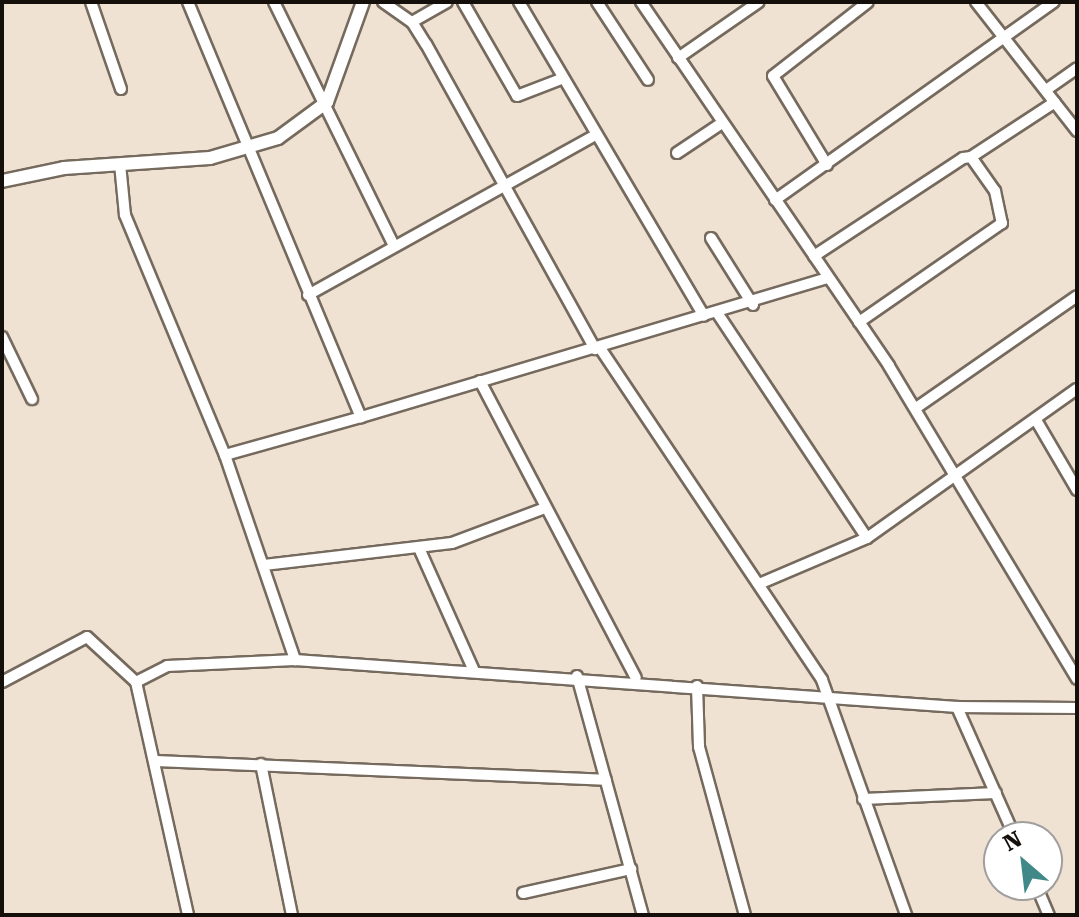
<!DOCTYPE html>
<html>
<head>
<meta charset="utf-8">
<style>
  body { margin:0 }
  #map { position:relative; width:1079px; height:917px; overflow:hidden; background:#efe2d3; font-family:"Roboto Serif",serif }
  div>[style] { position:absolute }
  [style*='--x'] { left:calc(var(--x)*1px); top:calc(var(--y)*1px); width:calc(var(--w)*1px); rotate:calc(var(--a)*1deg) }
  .roads { filter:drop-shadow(2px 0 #756a5d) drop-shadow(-2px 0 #756a5d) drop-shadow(0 2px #756a5d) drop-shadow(0 -2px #756a5d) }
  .minor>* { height:10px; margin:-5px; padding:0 5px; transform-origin:5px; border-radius:5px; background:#fff }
  .tertiary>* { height:12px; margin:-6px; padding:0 6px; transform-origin:6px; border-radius:6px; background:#fff }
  span { translate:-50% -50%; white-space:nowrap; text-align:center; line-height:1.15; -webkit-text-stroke:6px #fff; paint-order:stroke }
  .frame { position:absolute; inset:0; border:4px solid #140f0a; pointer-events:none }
  .north { position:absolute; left:983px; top:821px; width:80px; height:80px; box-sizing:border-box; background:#fff; border:2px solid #a19f9d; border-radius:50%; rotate:332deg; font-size:22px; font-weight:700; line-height:32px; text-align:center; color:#140f0a }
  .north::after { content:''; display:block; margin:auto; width:28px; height:36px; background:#418988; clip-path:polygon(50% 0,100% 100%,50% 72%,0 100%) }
</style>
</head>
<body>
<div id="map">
  <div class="roads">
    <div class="minor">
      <i style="--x:91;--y:2;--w:92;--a:71"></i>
      <i style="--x:188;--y:2;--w:450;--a:67.4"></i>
      <i style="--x:361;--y:417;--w:487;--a:-16.6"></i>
      <i style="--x:274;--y:2;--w:272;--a:63.8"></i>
      <i style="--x:383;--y:2;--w:35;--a:35"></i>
      <i style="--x:412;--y:22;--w:26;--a:58"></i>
      <i style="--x:426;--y:44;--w:349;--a:61"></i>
      <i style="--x:463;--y:2;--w:108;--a:60.1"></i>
      <i style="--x:517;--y:96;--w:47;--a:-21.1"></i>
      <i style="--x:519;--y:2;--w:364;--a:59.5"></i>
      <i style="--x:597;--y:2;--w:93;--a:56.8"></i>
      <i style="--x:641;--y:2;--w:440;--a:55.7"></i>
      <i style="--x:889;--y:366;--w:365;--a:59"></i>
      <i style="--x:976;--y:2;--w:164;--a:51.9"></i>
      <i style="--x:412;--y:22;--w:40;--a:-29.7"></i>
      <i style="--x:678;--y:58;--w:98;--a:-34.7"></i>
      <i style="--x:1046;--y:90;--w:38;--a:-35"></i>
      <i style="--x:677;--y:153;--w:50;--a:-33.7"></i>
      <i style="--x:971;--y:157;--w:100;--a:-33.2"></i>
      <i style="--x:120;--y:164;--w:51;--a:84.4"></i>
      <i style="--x:125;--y:215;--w:260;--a:67.4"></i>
      <i style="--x:225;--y:455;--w:217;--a:71.1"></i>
      <i style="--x:827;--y:165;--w:104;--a:-121.2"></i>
      <i style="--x:773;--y:76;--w:120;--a:-37.9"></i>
      <i style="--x:775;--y:200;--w:342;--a:-35.4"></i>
      <i style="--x:711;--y:238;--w:79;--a:57.9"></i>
      <i style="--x:814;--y:256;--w:178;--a:-33.3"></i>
      <i style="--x:963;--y:158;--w:8;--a:-7"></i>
      <i style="--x:971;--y:157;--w:42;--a:54.8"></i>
      <i style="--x:995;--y:191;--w:33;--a:78"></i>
      <i style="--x:1002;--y:223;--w:174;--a:145.3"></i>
      <i style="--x:308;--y:295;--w:329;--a:-29.1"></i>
      <i style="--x:718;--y:314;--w:269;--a:56.4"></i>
      <i style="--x:2;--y:337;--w:69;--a:64.2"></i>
      <i style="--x:600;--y:348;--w:399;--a:56.2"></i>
      <i style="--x:822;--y:680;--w:250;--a:70.3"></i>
      <i style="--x:480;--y:381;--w:335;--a:62.3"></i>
      <i style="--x:916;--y:408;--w:196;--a:-34.8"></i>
      <i style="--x:1036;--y:420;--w:81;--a:59.6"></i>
      <i style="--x:225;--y:455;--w:141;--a:-15.6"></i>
      <i style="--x:419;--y:548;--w:135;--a:65.9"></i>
      <i style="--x:264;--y:565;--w:189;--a:-6.7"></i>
      <i style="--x:452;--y:543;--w:99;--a:-20.6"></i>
      <i style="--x:759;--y:584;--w:117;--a:-23.1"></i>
      <i style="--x:867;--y:538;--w:257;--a:-35.4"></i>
      <i style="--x:577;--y:676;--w:248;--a:74.6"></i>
      <i style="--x:2;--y:682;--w:96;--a:-27.9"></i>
      <i style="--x:87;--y:637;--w:67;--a:42.6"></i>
      <i style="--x:136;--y:682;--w:239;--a:77.4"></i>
      <i style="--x:136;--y:682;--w:35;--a:-27"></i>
      <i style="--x:167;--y:666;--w:128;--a:-2.7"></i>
      <i style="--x:295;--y:660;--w:664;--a:4.06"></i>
      <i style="--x:957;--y:707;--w:120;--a:0.5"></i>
      <i style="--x:697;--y:686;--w:61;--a:88.1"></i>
      <i style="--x:699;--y:747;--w:174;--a:74.7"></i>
      <i style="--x:957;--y:707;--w:142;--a:66"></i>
      <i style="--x:155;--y:761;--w:451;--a:2.4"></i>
      <i style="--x:261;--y:764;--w:154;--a:78.4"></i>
      <i style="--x:863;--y:799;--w:133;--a:-2.6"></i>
      <i style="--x:1036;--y:885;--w:33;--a:67"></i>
      <i style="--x:523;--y:893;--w:111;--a:-12.5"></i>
    </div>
    <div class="tertiary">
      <i style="--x:2;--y:181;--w:63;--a:-11.8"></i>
      <i style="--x:64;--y:168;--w:146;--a:-3.9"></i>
      <i style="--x:210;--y:158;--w:71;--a:-16.4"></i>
      <i style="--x:278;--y:138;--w:61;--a:-36.3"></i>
      <i style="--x:327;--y:102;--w:106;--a:-70.2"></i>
    </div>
  </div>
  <div class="frame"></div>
  <div class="north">N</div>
</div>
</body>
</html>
